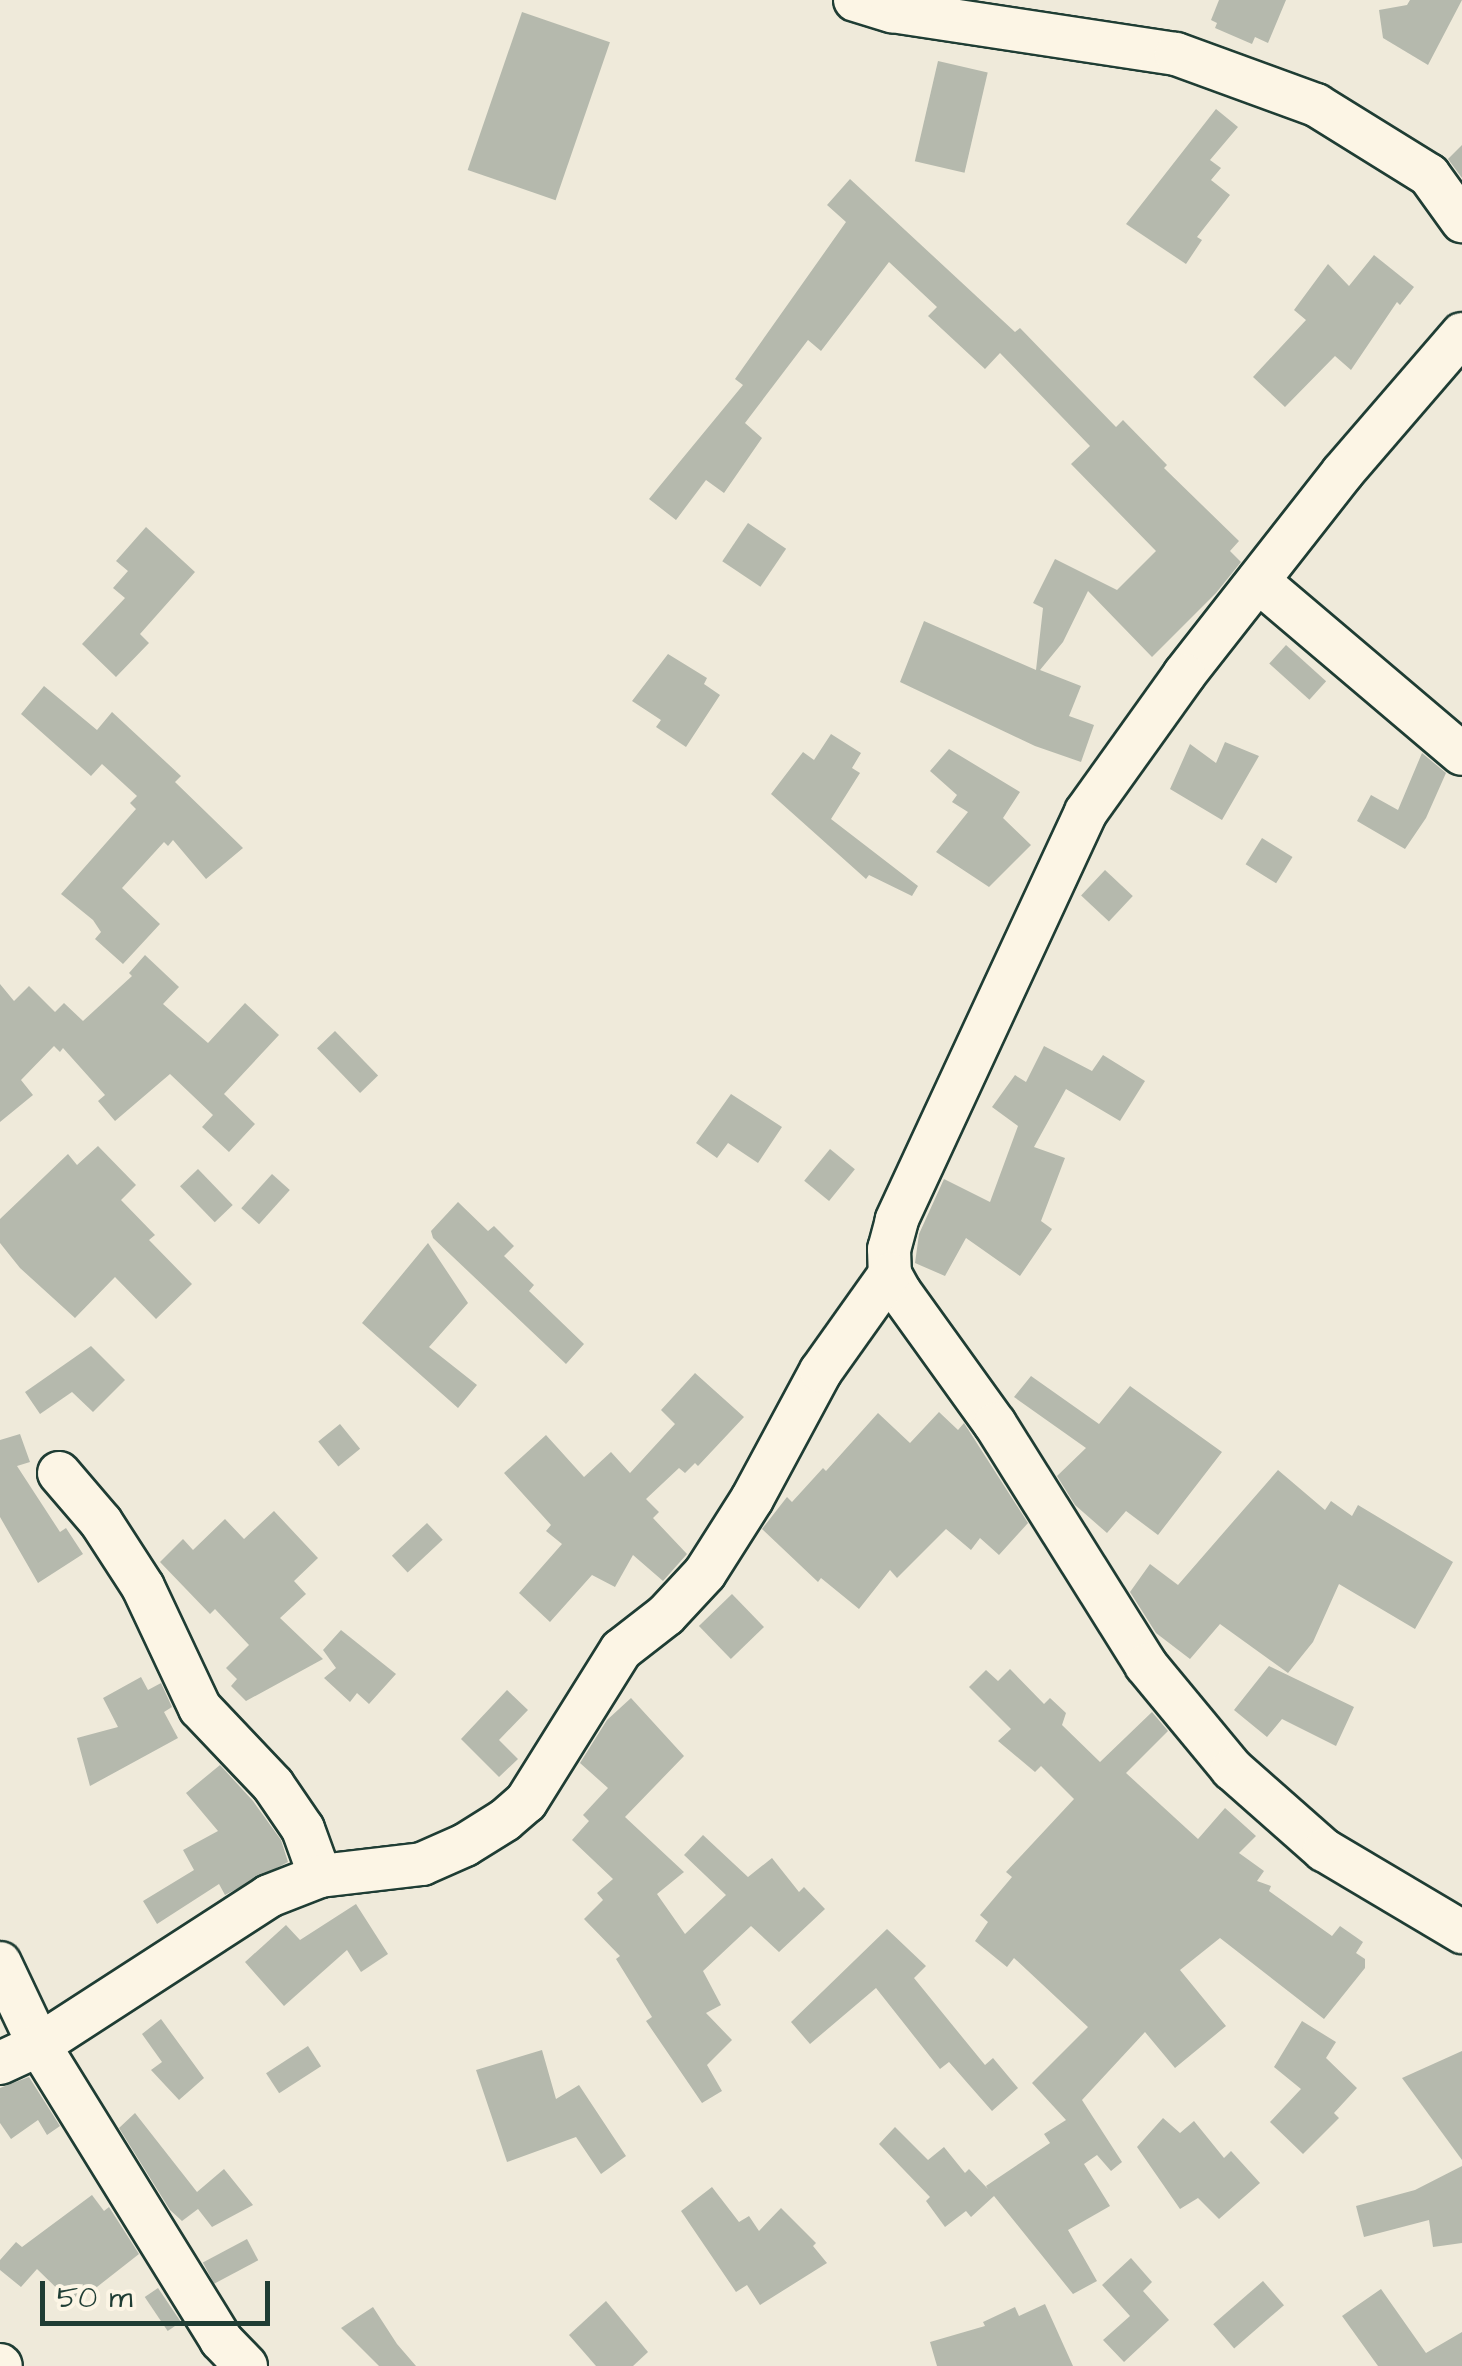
<!DOCTYPE html>
<html>
<head>
<meta charset="utf-8">
<style>
  body { margin:0 }
  #map { position:relative; width:1462px; height:2366px; overflow:hidden; background:#efeada; font-family:"Architects Daughter",sans-serif }
  div>[style] { position:absolute }
  [style*='--x'] { left:calc(var(--x)*1px); top:calc(var(--y)*1px); width:calc(var(--w)*1px); rotate:calc(var(--a)*1deg) }
  .building>* { inset:0; background:#b5b9ad; transform-origin:0 0 }
  .roads { filter:drop-shadow(2px 0 #1f3d34) drop-shadow(-2px 0 #1f3d34) drop-shadow(0 2px #1f3d34) drop-shadow(0 -2px #1f3d34) }
  .minor>* { height:42px; margin:-21px; padding:0 21px; transform-origin:21px; border-radius:21px; background:#fcf5e5 }
  span { translate:-50% -50%; white-space:nowrap; text-align:center; line-height:1.15; -webkit-text-stroke:8px #fcf5e5; paint-order:stroke }
  .scale { position:absolute; left:40px; top:2281px; width:230px; height:45px; box-sizing:border-box; border:5px solid #1f3d34; border-top:0; padding-left:12px; font-size:30px; line-height:35px; white-space:nowrap; color:#1f3d34; -webkit-text-stroke:8px #fcf5e5; paint-order:stroke }
</style>
</head>
<body>
<div id="map">
  <div class="building">
    <i style="clip-path:polygon(1219px 0,1286px 0,1268px 43px,1255px 37px,1252px 44px,1215px 28px,1217px 23px,1211px 20px)"></i>
    <i style="clip-path:polygon(1410px 0,1462px 0,1428px 65px,1383px 38px,1379px 10px,1407px 5px)"></i>
    <i style="left:522px;top:12px;width:93px;height:167px;rotate:19deg"></i>
    <i style="left:938px;top:61px;width:51px;height:103px;rotate:13deg"></i>
    <i style="clip-path:polygon(1216px 109px,1238px 127px,1210px 160px,1221px 168px,1211px 180px,1230px 195px,1197px 237px,1202px 240px,1186px 264px,1126px 224px)"></i>
    <i style="clip-path:polygon(1462px 145px,1462px 178px,1448px 159px)"></i>
    <i style="clip-path:polygon(850px 179px,1015px 332px,1020px 328px,1116px 427px,1123px 420px,1167px 465px,1164px 468px,1239px 541px,1230px 551px,1241px 562px,1216px 593px,1152px 657px,1088px 591px,1063px 642px,1040px 670px,1081px 686px,1069px 716px,1094px 725px,1081px 762px,1035px 746px,900px 682px,924px 621px,1036px 670px,1043px 608px,1033px 603px,1055px 559px,1117px 590px,1156px 551px,1071px 464px,1090px 446px,1000px 353px,985px 369px,928px 316px,937px 307px,889px 262px,821px 351px,808px 340px,745px 423px,762px 438px,724px 493px,706px 480px,676px 520px,649px 499px,743px 385px,735px 379px,846px 222px,827px 205px)"></i>
    <i style="clip-path:polygon(1374px 255px,1414px 287px,1400px 305px,1397px 302px,1351px 370px,1335px 356px,1285px 407px,1253px 377px,1306px 320px,1294px 310px,1328px 264px,1349px 286px)"></i>
    <i style="left:748px;top:523px;width:46px;height:46px;rotate:34deg"></i>
    <i style="clip-path:polygon(146px 527px,195px 572px,140px 634px,149px 643px,116px 677px,82px 644px,125px 598px,113px 588px,128px 571px,116px 561px)"></i>
    <i style="left:1286px;top:645px;width:54px;height:25px;rotate:42deg"></i>
    <i style="clip-path:polygon(668px 654px,707px 678px,704px 684px,720px 695px,686px 747px,656px 727px,661px 720px,632px 701px)"></i>
    <i style="clip-path:polygon(44px 686px,97px 730px,112px 712px,181px 776px,175px 782px,243px 848px,206px 879px,173px 840px,168px 846px,164px 842px,122px 888px,160px 924px,123px 964px,95px 939px,101px 932px,93px 920px,61px 894px,136px 809px,130px 803px,137px 796px,102px 764px,91px 776px,21px 714px)"></i>
    <i style="clip-path:polygon(831px 734px,861px 753px,852px 768px,860px 773px,831px 819px,918px 886px,912px 896px,869px 875px,866px 879px,771px 794px,803px 752px,814px 760px)"></i>
    <i style="clip-path:polygon(1225px 742px,1259px 756px,1222px 820px,1170px 789px,1190px 744px,1216px 763px)"></i>
    <i style="clip-path:polygon(949px 749px,1020px 792px,1003px 818px,1031px 845px,989px 887px,936px 852px,968px 812px,952px 802px,957px 795px,930px 771px)"></i>
    <i style="clip-path:polygon(1422px 753px,1446px 773px,1426px 818px,1405px 849px,1357px 821px,1371px 795px,1398px 810px)"></i>
    <i style="left:1262px;top:838px;width:36px;height:31px;rotate:32deg"></i>
    <i style="left:1105px;top:870px;width:38px;height:35px;rotate:43deg"></i>
    <i style="clip-path:polygon(145px 955px,179px 987px,163px 1004px,208px 1043px,245px 1003px,279px 1035px,224px 1094px,255px 1124px,229px 1152px,202px 1127px,213px 1115px,170px 1074px,115px 1121px,98px 1101px,105px 1095px,63px 1048px,60px 1052px,54px 1046px,21px 1080px,33px 1095px,0 1122px,0 984px,14px 1001px,29px 986px,55px 1012px,64px 1003px,83px 1021px,132px 976px,129px 973px)"></i>
    <i style="left:335px;top:1031px;width:62px;height:25px;rotate:46deg"></i>
    <i style="clip-path:polygon(1044px 1046px,1092px 1071px,1103px 1055px,1145px 1081px,1120px 1121px,1066px 1089px,1034px 1147px,1065px 1158px,1041px 1221px,1052px 1229px,1020px 1276px,966px 1238px,945px 1276px,915px 1263px,919px 1234px,944px 1179px,990px 1202px,1018px 1126px,992px 1107px,1015px 1075px,1026px 1082px)"></i>
    <i style="clip-path:polygon(731px 1094px,782px 1127px,758px 1163px,728px 1143px,717px 1158px,696px 1143px)"></i>
    <i style="clip-path:polygon(98px 1146px,136px 1185px,121px 1200px,155px 1235px,149px 1240px,192px 1284px,156px 1319px,115px 1277px,75px 1318px,20px 1268px,0 1243px,0 1219px,68px 1154px,77px 1165px)"></i>
    <i style="left:830px;top:1149px;width:32px;height:41px;rotate:39deg"></i>
    <i style="left:198px;top:1169px;width:50px;height:25px;rotate:46deg"></i>
    <i style="left:272px;top:1174px;width:24px;height:46px;rotate:42deg"></i>
    <i style="clip-path:polygon(458px 1202px,488px 1231px,494px 1226px,514px 1246px,504px 1256px,534px 1285px,529px 1291px,584px 1344px,566px 1364px,433px 1238px,431px 1231px)"></i>
    <i style="clip-path:polygon(428px 1243px,468px 1303px,429px 1347px,477px 1385px,458px 1408px,362px 1323px)"></i>
    <i style="clip-path:polygon(91px 1346px,125px 1380px,93px 1412px,72px 1392px,40px 1414px,25px 1392px)"></i>
    <i style="clip-path:polygon(695px 1373px,744px 1417px,698px 1466px,695px 1463px,685px 1473px,679px 1468px,646px 1499px,659px 1512px,653px 1518px,687px 1554px,663px 1581px,633px 1555px,615px 1587px,592px 1575px,550px 1622px,519px 1593px,562px 1544px,546px 1531px,551px 1525px,504px 1473px,546px 1435px,584px 1477px,611px 1452px,630px 1473px,675px 1424px,661px 1410px)"></i>
    <i style="clip-path:polygon(1031px 1376px,1099px 1424px,1130px 1386px,1222px 1452px,1158px 1535px,1126px 1511px,1107px 1533px,1075px 1505px,1057px 1476px,1086px 1448px,1014px 1397px)"></i>
    <i style="clip-path:polygon(939px 1412px,958px 1430px,964px 1423px,1028px 1523px,999px 1555px,980px 1538px,971px 1550px,946px 1529px,897px 1578px,890px 1570px,859px 1609px,821px 1578px,818px 1582px,762px 1529px,787px 1497px,792px 1502px,823px 1468px,826px 1471px,878px 1413px,910px 1443px)"></i>
    <i style="left:340px;top:1424px;width:32px;height:28px;rotate:51deg"></i>
    <i style="clip-path:polygon(20px 1434px,30px 1462px,17px 1466px,60px 1532px,66px 1528px,83px 1554px,38px 1583px,0 1517px,0 1440px)"></i>
    <i style="clip-path:polygon(1278px 1470px,1325px 1510px,1331px 1501px,1352px 1516px,1358px 1505px,1453px 1562px,1415px 1629px,1339px 1584px,1313px 1642px,1288px 1673px,1220px 1624px,1190px 1659px,1156px 1633px,1130px 1592px,1150px 1564px,1178px 1585px)"></i>
    <i style="clip-path:polygon(274px 1511px,318px 1558px,294px 1581px,306px 1594px,280px 1618px,323px 1659px,246px 1701px,231px 1686px,237px 1679px,226px 1668px,249px 1645px,215px 1609px,210px 1614px,160px 1562px,183px 1539px,193px 1550px,225px 1519px,244px 1539px)"></i>
    <i style="left:427px;top:1523px;width:23px;height:48px;rotate:47deg"></i>
    <i style="left:732px;top:1594px;width:46px;height:46px;rotate:46deg"></i>
    <i style="clip-path:polygon(341px 1630px,396px 1674px,369px 1704px,357px 1693px,350px 1702px,324px 1678px,336px 1668px,323px 1650px)"></i>
    <i style="clip-path:polygon(1269px 1666px,1354px 1707px,1336px 1746px,1282px 1719px,1267px 1737px,1234px 1710px)"></i>
    <i style="clip-path:polygon(1010px 1669px,1044px 1704px,1050px 1698px,1066px 1713px,1062px 1725px,1100px 1762px,1152px 1712px,1168px 1731px,1126px 1773px,1198px 1839px,1225px 1808px,1256px 1836px,1239px 1853px,1264px 1871px,1257px 1881px,1271px 1886px,1269px 1891px,1332px 1936px,1340px 1926px,1363px 1942px,1356px 1953px,1365px 1959px,1365px 1968px,1324px 2019px,1220px 1938px,1180px 1970px,1226px 2026px,1175px 2068px,1145px 2032px,1082px 2100px,1122px 2162px,1111px 2171px,1097px 2155px,1084px 2164px,1110px 2206px,1068px 2230px,1097px 2281px,1073px 2294px,994px 2196px,971px 2217px,966px 2211px,945px 2227px,926px 2201px,930px 2197px,879px 2144px,895px 2127px,928px 2160px,944px 2147px,965px 2173px,969px 2169px,988px 2189px,986px 2186px,1050px 2143px,1044px 2134px,1066px 2120px,1032px 2083px,1088px 2027px,1014px 1958px,1007px 1967px,975px 1941px,988px 1922px,980px 1915px,1012px 1877px,1006px 1872px,1074px 1799px,1041px 1766px,1035px 1772px,998px 1741px,1011px 1729px,969px 1687px,986px 1670px,998px 1681px)"></i>
    <i style="clip-path:polygon(141px 1677px,148px 1690px,161px 1683px,172px 1707px,164px 1712px,178px 1738px,90px 1786px,77px 1738px,118px 1727px,103px 1698px)"></i>
    <i style="clip-path:polygon(507px 1690px,528px 1710px,499px 1740px,518px 1759px,499px 1777px,461px 1739px)"></i>
    <i style="clip-path:polygon(631px 1698px,684px 1756px,625px 1817px,684px 1872px,657px 1894px,685px 1934px,726px 1895px,684px 1855px,703px 1835px,748px 1877px,772px 1858px,799px 1892px,804px 1887px,825px 1909px,779px 1952px,751px 1926px,703px 1971px,721px 2005px,706px 2013px,732px 2040px,707px 2065px,722px 2091px,702px 2103px,646px 2021px,652px 2017px,616px 1959px,620px 1956px,584px 1919px,603px 1900px,597px 1893px,613px 1879px,572px 1840px,589px 1821px,583px 1815px,608px 1788px,580px 1763px,607px 1720px)"></i>
    <i style="clip-path:polygon(220px 1765px,253px 1801px,281px 1840px,288px 1862px,225px 1895px,219px 1884px,157px 1924px,143px 1901px,194px 1870px,183px 1850px,218px 1831px,186px 1793px)"></i>
    <i style="clip-path:polygon(356px 1904px,388px 1954px,361px 1972px,347px 1950px,284px 2006px,245px 1962px,286px 1925px,300px 1940px)"></i>
    <i style="clip-path:polygon(887px 1929px,926px 1966px,914px 1978px,985px 2065px,993px 2058px,1018px 2088px,992px 2111px,949px 2062px,940px 2069px,876px 1988px,810px 2044px,791px 2022px)"></i>
    <i style="clip-path:polygon(161px 2019px,204px 2078px,179px 2100px,151px 2070px,162px 2062px,142px 2034px)"></i>
    <i style="clip-path:polygon(1302px 2021px,1336px 2042px,1326px 2058px,1357px 2088px,1334px 2113px,1339px 2118px,1303px 2154px,1270px 2122px,1301px 2089px,1274px 2067px)"></i>
    <i style="left:308px;top:2046px;width:24px;height:50px;rotate:57deg"></i>
    <i style="clip-path:polygon(542px 2050px,556px 2099px,579px 2085px,626px 2156px,601px 2174px,576px 2137px,507px 2162px,476px 2070px)"></i>
    <i style="clip-path:polygon(1462px 2051px,1462px 2160px,1402px 2078px)"></i>
    <i style="clip-path:polygon(29px 2077px,60px 2126px,47px 2135px,38px 2120px,11px 2139px,0 2123px,0 2088px)"></i>
    <i style="clip-path:polygon(135px 2113px,197px 2192px,224px 2169px,253px 2205px,212px 2227px,198px 2209px,182px 2221px,170px 2210px,119px 2128px)"></i>
    <i style="clip-path:polygon(1163px 2118px,1180px 2133px,1194px 2121px,1224px 2158px,1231px 2151px,1260px 2183px,1219px 2219px,1198px 2198px,1180px 2209px,1137px 2147px)"></i>
    <i style="clip-path:polygon(1462px 2166px,1462px 2243px,1433px 2247px,1429px 2220px,1364px 2237px,1356px 2206px,1415px 2190px)"></i>
    <i style="clip-path:polygon(712px 2187px,739px 2222px,749px 2216px,759px 2231px,781px 2208px,816px 2243px,813px 2246px,827px 2263px,760px 2305px,747px 2285px,736px 2292px,681px 2211px)"></i>
    <i style="clip-path:polygon(92px 2195px,104px 2211px,109px 2207px,139px 2254px,74px 2305px,37px 2269px,21px 2287px,0 2270px,0 2260px,16px 2242px,22px 2247px)"></i>
    <i style="left:247px;top:2239px;width:24px;height:50px;rotate:62deg"></i>
    <i style="clip-path:polygon(1131px 2258px,1152px 2282px,1143px 2291px,1169px 2320px,1124px 2362px,1103px 2340px,1130px 2316px,1102px 2285px)"></i>
    <i style="left:1263px;top:2281px;width:32px;height:66px;rotate:49deg"></i>
    <i style="left:158px;top:2288px;width:41px;height:16px;rotate:56deg"></i>
    <i style="clip-path:polygon(1381px 2289px,1426px 2353px,1462px 2332px,1462px 2366px,1378px 2366px,1342px 2316px)"></i>
    <i style="clip-path:polygon(606px 2301px,648px 2352px,633px 2366px,596px 2366px,569px 2335px)"></i>
    <i style="clip-path:polygon(1045px 2304px,1073px 2366px,937px 2366px,930px 2342px,985px 2326px,983px 2322px,1015px 2307px,1019px 2316px)"></i>
    <i style="clip-path:polygon(373px 2307px,397px 2344px,416px 2366px,379px 2366px,341px 2328px)"></i>
  </div>
  <div class="roads">
    <div class="minor">
      <i style="--x:855;--y:0;--w:39;--a:17"></i>
      <i style="--x:892;--y:11;--w:287;--a:8.6"></i>
      <i style="--x:1176;--y:54;--w:149;--a:20"></i>
      <i style="--x:1316;--y:105;--w:133;--a:31.8"></i>
      <i style="--x:1429;--y:175;--w:57;--a:54.3"></i>
      <i style="--x:1462;--y:334;--w:182;--a:130.8"></i>
      <i style="--x:1343;--y:472;--w:258;--a:128.1"></i>
      <i style="--x:1184;--y:675;--w:168;--a:125.6"></i>
      <i style="--x:1086;--y:812;--w:450;--a:114.9"></i>
      <i style="--x:897;--y:1220;--w:30;--a:105"></i>
      <i style="--x:889;--y:1249;--w:25;--a:88"></i>
      <i style="--x:890;--y:1274;--w:21;--a:61"></i>
      <i style="--x:900;--y:1292;--w:163;--a:54.3"></i>
      <i style="--x:995;--y:1424;--w:284;--a:57.9"></i>
      <i style="--x:1146;--y:1665;--w:135;--a:50.4"></i>
      <i style="--x:1232;--y:1769;--w:123;--a:41.4"></i>
      <i style="--x:1324;--y:1850;--w:161;--a:30.7"></i>
      <i style="--x:1258;--y:581;--w:267;--a:40.3"></i>
      <i style="--x:59;--y:1473;--w:65;--a:49.4"></i>
      <i style="--x:101;--y:1522;--w:77;--a:57.1"></i>
      <i style="--x:143;--y:1587;--w:134;--a:64.8"></i>
      <i style="--x:200;--y:1708;--w:106;--a:46.5"></i>
      <i style="--x:273;--y:1785;--w:53;--a:55.7"></i>
      <i style="--x:303;--y:1829;--w:50;--a:70.1"></i>
      <i style="--x:0;--y:1963;--w:91;--a:64.6"></i>
      <i style="--x:39;--y:2045;--w:347;--a:58.3"></i>
      <i style="--x:221;--y:2340;--w:36;--a:46"></i>
      <i style="--x:0;--y:2063;--w:43;--a:-24.8"></i>
      <i style="--x:39;--y:2045;--w:274;--a:-32.9"></i>
      <i style="--x:269;--y:1896;--w:55;--a:-21.4"></i>
      <i style="--x:320;--y:1876;--w:103;--a:-6.7"></i>
      <i style="--x:422;--y:1864;--w:47;--a:-23.8"></i>
      <i style="--x:465;--y:1845;--w:47;--a:-32"></i>
      <i style="--x:505;--y:1820;--w:28;--a:-41"></i>
      <i style="--x:526;--y:1802;--w:179;--a:-58"></i>
      <i style="--x:621;--y:1650;--w:57;--a:-37.9"></i>
      <i style="--x:666;--y:1615;--w:57;--a:-47.1"></i>
      <i style="--x:705;--y:1573;--w:88;--a:-57.6"></i>
      <i style="--x:752;--y:1499;--w:145;--a:-61.7"></i>
      <i style="--x:821;--y:1371;--w:119;--a:-54.6"></i>
      <i style="--x:0;--y:2365;--w:1;--a:45"></i>
    </div>
  </div>
  <div class="scale">50 m</div>
</div>
</body>
</html>
